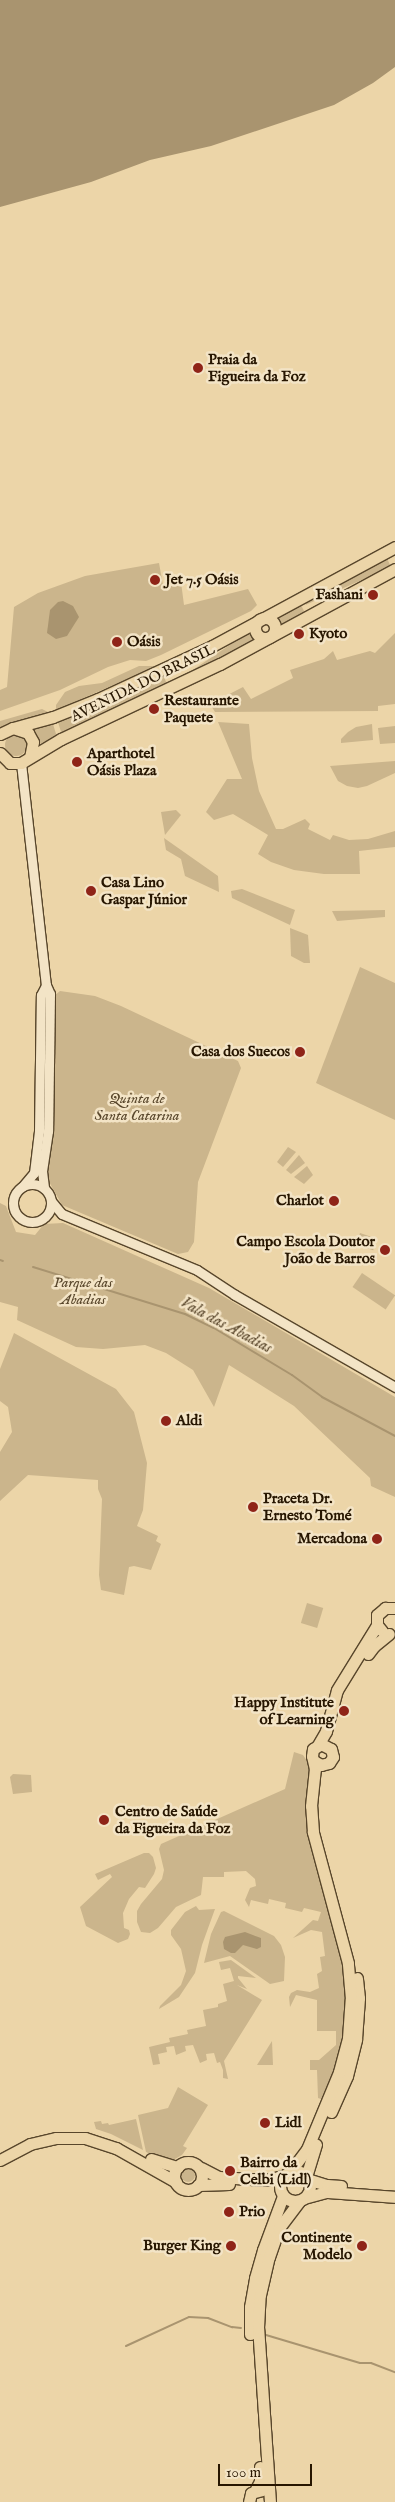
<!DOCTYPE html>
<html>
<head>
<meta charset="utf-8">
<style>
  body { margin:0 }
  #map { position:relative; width:395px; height:2502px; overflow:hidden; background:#ecd5a8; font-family:"IM FELL English",serif }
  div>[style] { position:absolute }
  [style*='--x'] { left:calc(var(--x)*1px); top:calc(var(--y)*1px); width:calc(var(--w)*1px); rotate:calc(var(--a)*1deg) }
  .green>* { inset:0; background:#cbb58c; transform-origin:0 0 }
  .round { border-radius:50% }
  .water>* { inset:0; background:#a9946f }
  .stream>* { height:2px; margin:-1px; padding:0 1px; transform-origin:1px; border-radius:1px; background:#a9946f }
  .roads { filter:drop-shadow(1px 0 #58462b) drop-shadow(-1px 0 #58462b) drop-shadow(0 1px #58462b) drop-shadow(0 -1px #58462b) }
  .minor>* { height:9px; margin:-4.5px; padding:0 4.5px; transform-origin:4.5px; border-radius:4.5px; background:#f3e4c6 }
  .minor>.ring { margin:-4.5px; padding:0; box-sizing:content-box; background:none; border:9px solid #f3e4c6; border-radius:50% }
  .major>* { height:11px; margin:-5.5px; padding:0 5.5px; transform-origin:5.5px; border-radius:5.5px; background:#ecd5a8 }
  .major>.ring { margin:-5.5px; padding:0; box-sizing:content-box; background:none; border:11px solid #ecd5a8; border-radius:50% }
  .dots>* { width:14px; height:14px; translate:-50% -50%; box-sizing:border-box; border:2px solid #f3e4c6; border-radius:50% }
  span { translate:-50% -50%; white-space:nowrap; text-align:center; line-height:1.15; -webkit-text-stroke:5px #f3e4c6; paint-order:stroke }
  .poi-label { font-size:15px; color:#271601; font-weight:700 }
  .left { translate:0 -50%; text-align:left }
  .right { translate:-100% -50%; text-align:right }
  .street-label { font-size:15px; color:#271601 }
  .park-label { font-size:15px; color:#58462b; font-style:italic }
  .water-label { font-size:16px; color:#5b482d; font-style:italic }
  .scale { position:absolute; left:218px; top:2464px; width:94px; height:22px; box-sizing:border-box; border:2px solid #271601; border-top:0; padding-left:6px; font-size:15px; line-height:18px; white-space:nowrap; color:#271601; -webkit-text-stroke:4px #f3e4c6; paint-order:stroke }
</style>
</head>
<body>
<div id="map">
  <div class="green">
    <i style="left:386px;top:556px;width:12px;height:93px;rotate:66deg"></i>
    <i style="clip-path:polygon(159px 563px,163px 585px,181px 582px,184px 605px,248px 589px,257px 605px,251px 611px,161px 655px,146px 661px,130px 660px,108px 667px,60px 690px,0 711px,0 690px,7px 687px,14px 607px,38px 593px,85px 576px)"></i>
    <i style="clip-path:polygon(300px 603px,305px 613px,279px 626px,274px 619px)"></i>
    <i style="left:252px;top:630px;width:11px;height:93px;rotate:56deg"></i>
    <i style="clip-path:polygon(395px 633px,395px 704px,378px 706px,378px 711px,215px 712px,210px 704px,243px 687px,251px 699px,293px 678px,290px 670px,324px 659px,333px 651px,337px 660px,370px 651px,375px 653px)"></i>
    <i style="clip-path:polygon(139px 666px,157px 666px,56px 710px,56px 705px,65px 692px,79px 686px,102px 683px)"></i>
    <i style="clip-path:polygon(162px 673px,167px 684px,62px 735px,57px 719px)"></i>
    <i style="clip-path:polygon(42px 709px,48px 712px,0 728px,0 721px)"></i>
    <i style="clip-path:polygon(52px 721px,57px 737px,39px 744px,32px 727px)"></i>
    <i style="clip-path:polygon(218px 722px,249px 724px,252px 758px,259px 791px,276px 829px,283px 829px,305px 819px,310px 824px,308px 829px,330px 840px,333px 835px,349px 840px,368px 839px,395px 831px,395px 847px,359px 851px,360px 874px,324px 874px,294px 870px,271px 862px,258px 854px,268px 835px,233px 814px,214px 820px,206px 812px,227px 779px,242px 779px)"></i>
    <i style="clip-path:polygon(372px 724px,373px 740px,341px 743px,341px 739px,348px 732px,356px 727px)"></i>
    <i style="clip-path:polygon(395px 726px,395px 743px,380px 744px,378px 728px)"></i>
    <i class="round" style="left:5px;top:734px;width:22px;height:22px"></i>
    <i style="clip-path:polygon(395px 761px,395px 773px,367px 786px,358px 788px,347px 786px,338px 781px,330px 766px)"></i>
    <i style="clip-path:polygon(176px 810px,181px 815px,165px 835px,161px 812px)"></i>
    <i style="clip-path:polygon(164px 838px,218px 876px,219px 892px,185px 876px,181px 859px,166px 850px)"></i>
    <i style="clip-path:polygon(242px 889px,295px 910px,290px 925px,232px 898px,231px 891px)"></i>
    <i style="clip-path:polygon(385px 910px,385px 917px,337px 921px,332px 911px)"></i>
    <i style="clip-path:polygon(290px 928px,308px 935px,310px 963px,304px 963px,291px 956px)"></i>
    <i style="clip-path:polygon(360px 967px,395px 983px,395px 1120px,316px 1083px)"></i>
    <i style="clip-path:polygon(60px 991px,95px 996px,121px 1006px,238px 1061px,241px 1068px,198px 1182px,194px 1242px,188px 1252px,178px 1254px,62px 1205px,47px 1178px,52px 1131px,54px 996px)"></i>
    <i style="clip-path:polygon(288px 1147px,296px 1152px,283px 1167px,277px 1162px)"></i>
    <i style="clip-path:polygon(299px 1155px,305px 1163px,291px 1174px,286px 1170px)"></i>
    <i style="clip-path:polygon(307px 1166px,313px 1175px,304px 1184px,294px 1177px)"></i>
    <i style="clip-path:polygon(0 1203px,6px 1206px,16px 1232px,35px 1235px,44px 1224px,63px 1223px,209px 1288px,395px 1397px,395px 1497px,371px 1486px,370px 1478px,294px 1406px,229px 1365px,214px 1407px,193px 1370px,166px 1353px,145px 1345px,103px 1349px,76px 1347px,17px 1320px,18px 1307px,0 1302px)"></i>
    <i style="left:360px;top:1233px;width:18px;height:12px;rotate:19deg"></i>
    <i style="left:362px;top:1273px;width:40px;height:17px;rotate:34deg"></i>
    <i style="clip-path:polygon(14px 1333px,116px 1389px,134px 1412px,147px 1463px,143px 1510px,137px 1526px,158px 1536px,156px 1541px,161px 1544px,151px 1570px,134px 1566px,129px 1567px,124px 1595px,101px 1590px,99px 1575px,102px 1499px,98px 1489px,98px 1480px,28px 1475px,0 1501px,0 1452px,12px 1432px,8px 1407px,0 1401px,0 1369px)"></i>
    <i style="left:307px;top:1603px;width:17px;height:21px;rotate:17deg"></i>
    <i style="clip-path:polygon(294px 1752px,303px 1755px,309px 1764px,307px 1794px,346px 1982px,346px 2019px,342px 2042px,334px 2070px,321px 2099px,318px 2098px,317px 2070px,310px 2070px,310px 2060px,319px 2060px,336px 2045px,336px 2031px,317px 2031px,317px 2000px,296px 1995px,290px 2007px,289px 1997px,291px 1993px,297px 1990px,310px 1992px,319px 1988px,317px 1974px,322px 1971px,320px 1957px,325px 1956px,322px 1932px,311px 1930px,293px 1938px,313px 1920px,318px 1921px,321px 1912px,304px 1908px,302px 1912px,285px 1908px,286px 1903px,269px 1899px,268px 1904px,251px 1900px,249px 1907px,245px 1900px,250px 1888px,256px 1886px,255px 1879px,246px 1871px,224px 1872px,224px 1877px,203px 1877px,201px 1895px,176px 1907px,158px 1928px,150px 1933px,141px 1932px,137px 1922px,137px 1911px,141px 1904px,162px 1879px,164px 1870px,159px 1849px,161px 1844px,285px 1789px)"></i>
    <i style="clip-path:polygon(13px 1774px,31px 1775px,32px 1792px,13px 1794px,10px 1777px)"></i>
    <i style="clip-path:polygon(144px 1853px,149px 1853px,153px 1857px,156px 1868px,154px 1874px,145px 1888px,139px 1887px,129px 1899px,123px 1913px,124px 1928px,129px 1930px,130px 1934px,128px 1939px,118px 1943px,86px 1926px,80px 1907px,112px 1877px,110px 1874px,98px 1880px,95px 1874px)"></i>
    <i style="clip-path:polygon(196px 1906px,199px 1910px,215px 1909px,202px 1945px,195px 1973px,179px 1997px,159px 2009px,160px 2006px,181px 1985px,186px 1971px,181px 1949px,171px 1935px,171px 1930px,185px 1912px)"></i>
    <i style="clip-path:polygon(224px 1911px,274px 1936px,281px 1945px,285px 1957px,284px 1981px,270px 1984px,230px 1956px,204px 1963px,211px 1934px,221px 1912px)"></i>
    <i style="clip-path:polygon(231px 1960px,256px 1978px,238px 1976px,238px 1978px,247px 1989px,237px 1985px,262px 2000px,224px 2061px,228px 2079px,223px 2078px,223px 2070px,220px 2062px,217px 2063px,214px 2053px,206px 2054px,207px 2060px,200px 2063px,193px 2045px,185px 2046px,186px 2051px,176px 2055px,174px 2046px,166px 2047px,167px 2052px,158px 2054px,160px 2064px,153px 2065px,149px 2047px,170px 2042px,169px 2038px,188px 2034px,187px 2030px,206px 2026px,203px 2010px,218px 2007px,218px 2004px,227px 2001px,223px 1984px,234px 1981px,230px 1968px,221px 1970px,219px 1962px)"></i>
    <i style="clip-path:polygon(272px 2041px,273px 2065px,257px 2065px)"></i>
    <i style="clip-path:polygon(178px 2087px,208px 2105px,183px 2146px,187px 2148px,182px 2155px,175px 2159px,161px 2159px,146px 2152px,138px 2115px,168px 2108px)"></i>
    <i style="clip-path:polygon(136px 2119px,143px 2150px,111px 2134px,96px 2129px,94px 2122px,101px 2121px,102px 2124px,108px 2123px,109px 2125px)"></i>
    <i class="round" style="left:181px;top:2168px;width:14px;height:14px"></i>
  </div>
  <div class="water">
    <i style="clip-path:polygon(0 0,395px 0,395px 67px,373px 83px,334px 105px,211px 146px,150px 160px,91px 182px,0 207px)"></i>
    <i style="clip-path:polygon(63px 601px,73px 606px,79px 617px,67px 636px,56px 639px,47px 633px,50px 610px,58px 602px)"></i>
    <i style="clip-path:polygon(245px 1932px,261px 1938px,261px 1947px,257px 1949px,243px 1945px,235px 1953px,231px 1953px,224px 1949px,223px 1942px,225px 1937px)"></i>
  </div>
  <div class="stream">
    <i style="--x:0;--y:1260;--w:3;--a:18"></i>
    <i style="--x:33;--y:1267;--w:159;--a:17.2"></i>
    <i style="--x:185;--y:1314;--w:32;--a:26"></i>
    <i style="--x:214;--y:1328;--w:91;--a:31.1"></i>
    <i style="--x:292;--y:1375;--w:37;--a:36"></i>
    <i style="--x:322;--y:1397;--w:83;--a:28.1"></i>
    <i style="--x:266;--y:2335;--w:98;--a:16.6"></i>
    <i style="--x:360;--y:2363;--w:11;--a:0"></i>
    <i style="--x:371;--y:2363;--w:26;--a:21"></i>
    <i style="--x:126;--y:2346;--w:69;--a:-24.7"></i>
    <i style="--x:189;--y:2317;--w:19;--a:3"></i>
    <i style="--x:208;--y:2318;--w:26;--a:21"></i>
    <i style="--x:232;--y:2327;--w:9;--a:6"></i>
  </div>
  <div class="roads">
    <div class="minor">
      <i style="--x:21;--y:763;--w:223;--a:83.6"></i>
      <i style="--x:46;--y:985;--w:10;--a:66"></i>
      <i style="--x:50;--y:994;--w:137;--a:90.8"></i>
      <i style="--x:48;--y:1131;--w:40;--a:98.5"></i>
      <i style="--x:42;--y:1171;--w:17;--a:83"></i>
      <i class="ring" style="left:13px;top:1184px;width:29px;height:29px"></i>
      <i style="--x:23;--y:1186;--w:17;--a:-50"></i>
      <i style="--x:34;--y:1173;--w:42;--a:-83.2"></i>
      <i style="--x:39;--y:1131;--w:136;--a:-89.2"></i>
      <i style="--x:41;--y:995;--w:11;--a:-63"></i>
      <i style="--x:51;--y:1201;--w:17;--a:50"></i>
      <i style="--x:62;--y:1214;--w:146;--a:22.5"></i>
      <i style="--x:197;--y:1270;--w:45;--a:33.3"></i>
      <i style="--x:235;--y:1295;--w:185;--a:29.9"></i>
    </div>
    <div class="major">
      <i class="ring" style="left:255px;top:618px;width:9px;height:9px"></i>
      <i style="--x:13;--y:728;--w:41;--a:-15.4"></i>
      <i style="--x:53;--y:717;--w:48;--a:-21.8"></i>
      <i style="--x:98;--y:699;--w:126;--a:-24.9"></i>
      <i style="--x:212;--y:646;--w:208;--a:-28.4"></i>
      <i style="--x:0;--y:734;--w:14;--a:-25"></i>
      <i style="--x:13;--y:728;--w:16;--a:18"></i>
      <i style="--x:28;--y:733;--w:10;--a:61"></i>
      <i style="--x:33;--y:742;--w:15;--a:101"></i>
      <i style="--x:0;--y:753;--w:14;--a:45"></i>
      <i style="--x:10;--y:763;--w:11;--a:0"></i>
      <i style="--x:21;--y:763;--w:47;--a:-31"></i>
      <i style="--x:61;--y:739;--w:176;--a:-25.3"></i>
      <i style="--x:220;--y:664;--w:199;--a:-28.5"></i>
      <i style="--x:382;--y:1631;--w:8;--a:-130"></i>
      <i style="--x:377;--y:1625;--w:10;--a:-90"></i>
      <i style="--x:377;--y:1615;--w:11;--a:-41"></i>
      <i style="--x:385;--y:1608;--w:10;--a:0"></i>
      <i style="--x:368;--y:1654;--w:10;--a:-53"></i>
      <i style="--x:374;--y:1646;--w:19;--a:-39"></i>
      <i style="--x:318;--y:1745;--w:16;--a:-60"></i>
      <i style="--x:326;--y:1731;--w:42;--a:-75"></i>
      <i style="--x:337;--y:1690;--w:76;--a:-58.4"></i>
      <i style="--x:331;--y:2112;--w:39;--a:-66"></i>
      <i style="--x:347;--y:2076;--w:38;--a:-76"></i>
      <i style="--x:356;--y:2039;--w:41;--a:-85.8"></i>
      <i style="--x:359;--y:1998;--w:20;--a:-96"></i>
      <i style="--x:151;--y:2159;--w:28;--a:17"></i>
      <i style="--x:0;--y:2160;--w:34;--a:-28"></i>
      <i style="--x:30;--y:2144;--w:27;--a:-13"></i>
      <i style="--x:56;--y:2138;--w:29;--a:0"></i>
      <i style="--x:85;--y:2138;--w:33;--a:18"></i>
      <i style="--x:116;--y:2148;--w:69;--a:29.5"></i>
      <i class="ring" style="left:174px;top:2162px;width:17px;height:17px"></i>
      <i style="--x:201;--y:2168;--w:20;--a:27"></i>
      <i style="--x:219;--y:2177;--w:47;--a:3.7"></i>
      <i style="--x:266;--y:2180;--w:18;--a:-13"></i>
      <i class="ring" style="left:280px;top:2171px;width:19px;height:19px"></i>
      <i style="--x:289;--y:2173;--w:30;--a:-53"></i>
      <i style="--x:307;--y:2149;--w:83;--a:-67.4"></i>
      <i style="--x:339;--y:2072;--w:35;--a:-75"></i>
      <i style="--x:348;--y:2038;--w:39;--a:-86"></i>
      <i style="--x:351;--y:1999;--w:36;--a:-95"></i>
      <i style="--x:348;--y:1963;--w:136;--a:-105"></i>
      <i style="--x:313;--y:1832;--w:26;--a:-94"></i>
      <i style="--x:311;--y:1806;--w:37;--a:-84"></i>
      <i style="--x:315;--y:1769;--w:13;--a:-103"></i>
      <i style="--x:312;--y:1756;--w:7;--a:-82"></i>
      <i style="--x:313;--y:1749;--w:9;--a:-32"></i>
      <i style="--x:321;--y:1744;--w:11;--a:27"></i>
      <i style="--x:331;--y:1749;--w:8;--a:76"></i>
      <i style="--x:333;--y:1757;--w:7;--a:124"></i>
      <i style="--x:329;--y:1763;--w:8;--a:166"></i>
      <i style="--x:321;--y:1765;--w:8;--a:-150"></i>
      <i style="--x:306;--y:2177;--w:34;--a:-73"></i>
      <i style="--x:307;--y:2179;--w:21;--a:17"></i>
      <i style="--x:327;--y:2185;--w:14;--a:4"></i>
      <i style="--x:198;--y:2185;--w:31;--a:-2"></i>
      <i style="--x:304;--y:2198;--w:23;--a:-15"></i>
      <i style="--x:326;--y:2192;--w:69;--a:4.1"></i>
      <i style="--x:250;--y:2334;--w:27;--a:-90"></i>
      <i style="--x:250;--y:2307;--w:29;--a:-80"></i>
      <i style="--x:255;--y:2278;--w:29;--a:-74"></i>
      <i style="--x:263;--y:2250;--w:58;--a:-69.7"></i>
      <i style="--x:255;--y:2491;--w:11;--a:-63"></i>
      <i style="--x:260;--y:2481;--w:14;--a:-90"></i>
      <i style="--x:249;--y:2502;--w:9;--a:-77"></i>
      <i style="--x:251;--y:2493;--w:11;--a:-15"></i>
      <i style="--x:270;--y:2502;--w:174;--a:-93.9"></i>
      <i style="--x:258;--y:2328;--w:33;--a:-87"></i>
      <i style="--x:260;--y:2295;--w:39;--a:-77"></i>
      <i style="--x:269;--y:2257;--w:31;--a:-71"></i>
      <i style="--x:279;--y:2228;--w:34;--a:-53"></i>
    </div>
  </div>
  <div class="dots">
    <i style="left:198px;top:368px;background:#8f2418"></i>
    <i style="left:155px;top:580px;background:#8f2418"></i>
    <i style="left:373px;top:595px;background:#8f2418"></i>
    <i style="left:299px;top:634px;background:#8f2418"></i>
    <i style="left:117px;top:642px;background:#8f2418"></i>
    <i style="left:154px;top:709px;background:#8f2418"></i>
    <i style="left:77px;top:762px;background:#8f2418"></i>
    <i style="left:91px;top:891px;background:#8f2418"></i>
    <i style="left:300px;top:1052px;background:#8f2418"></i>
    <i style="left:334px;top:1201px;background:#8f2418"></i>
    <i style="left:385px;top:1250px;background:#8f2418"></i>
    <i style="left:166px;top:1421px;background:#8f2418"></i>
    <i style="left:253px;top:1507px;background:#8f2418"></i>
    <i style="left:377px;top:1539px;background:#8f2418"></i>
    <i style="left:344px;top:1711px;background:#8f2418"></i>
    <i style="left:104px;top:1820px;background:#8f2418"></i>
    <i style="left:265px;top:2123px;background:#8f2418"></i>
    <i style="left:230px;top:2171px;background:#8f2418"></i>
    <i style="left:229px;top:2212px;background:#8f2418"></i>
    <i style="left:231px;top:2246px;background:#8f2418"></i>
    <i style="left:362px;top:2246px;background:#8f2418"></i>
  </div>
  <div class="poi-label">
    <span class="left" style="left:208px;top:368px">Praia da<br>Figueira da Foz</span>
    <span class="left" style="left:165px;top:580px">Jet 7.5 Oásis</span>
    <span class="right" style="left:363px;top:595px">Fashani</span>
    <span class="left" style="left:309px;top:634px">Kyoto</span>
    <span class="left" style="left:127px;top:642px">Oásis</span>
    <span class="left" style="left:164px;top:709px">Restaurante<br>Paquete</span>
    <span class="left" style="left:87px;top:762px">Aparthotel<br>Oásis Plaza</span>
    <span class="left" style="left:101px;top:891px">Casa Lino<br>Gaspar Júnior</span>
    <span class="right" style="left:290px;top:1052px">Casa dos Suecos</span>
    <span class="right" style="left:324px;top:1201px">Charlot</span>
    <span class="right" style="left:375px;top:1250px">Campo Escola Doutor<br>João de Barros</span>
    <span class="left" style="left:176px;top:1421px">Aldi</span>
    <span class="left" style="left:263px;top:1507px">Praceta Dr.<br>Ernesto Tomé</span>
    <span class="right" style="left:367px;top:1539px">Mercadona</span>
    <span class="right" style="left:334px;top:1711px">Happy Institute<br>of Learning</span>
    <span class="left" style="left:115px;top:1820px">Centro de Saúde<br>da Figueira da Foz</span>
    <span class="left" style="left:275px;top:2123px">Lidl</span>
    <span class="left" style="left:240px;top:2171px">Bairro da<br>Celbi (Lidl)</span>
    <span class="left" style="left:239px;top:2212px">Prio</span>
    <span class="right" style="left:352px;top:2246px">Continente<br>Modelo</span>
    <span class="right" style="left:221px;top:2246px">Burger King</span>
  </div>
  <div class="street-label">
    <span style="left:143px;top:683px;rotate:-26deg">AVENIDA DO BRASIL</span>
  </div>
  <div class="park-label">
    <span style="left:137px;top:1107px">Quinta de<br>Santa Catarina</span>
    <span style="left:83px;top:1291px">Parque das<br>Abadias</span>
  </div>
  <div class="water-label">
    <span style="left:226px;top:1326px;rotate:28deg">Vala das Abadias</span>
  </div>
  <div class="scale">100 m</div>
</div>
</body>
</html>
